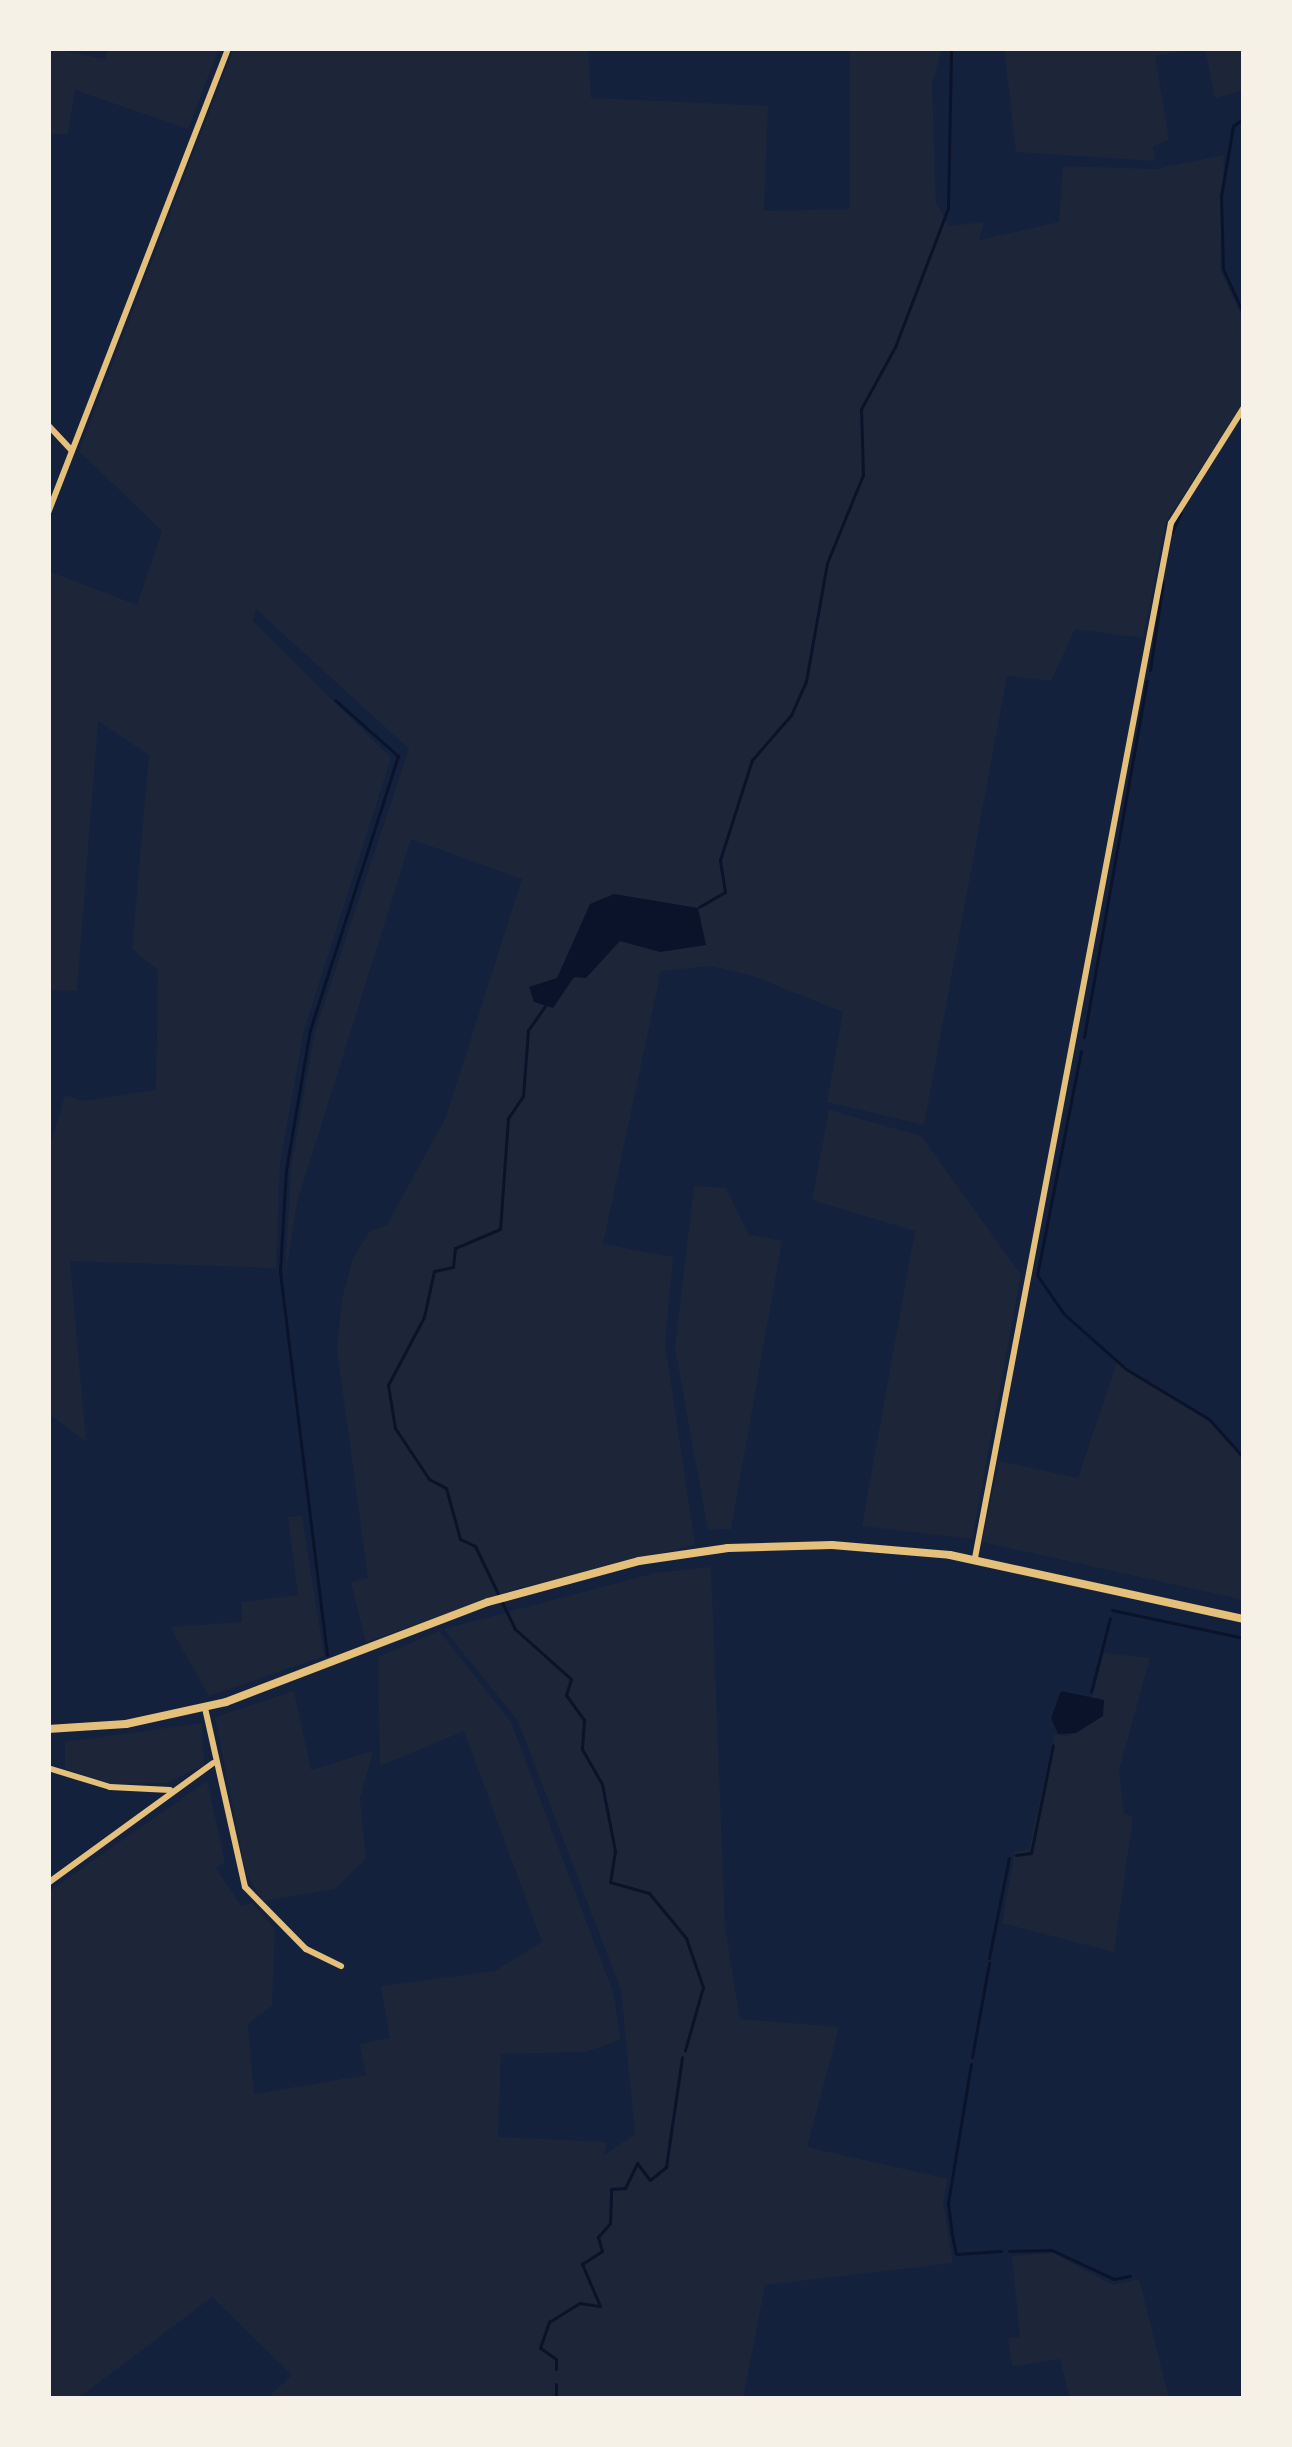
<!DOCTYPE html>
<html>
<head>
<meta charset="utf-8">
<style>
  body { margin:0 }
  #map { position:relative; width:1292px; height:2447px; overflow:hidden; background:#14213d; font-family:Lato,sans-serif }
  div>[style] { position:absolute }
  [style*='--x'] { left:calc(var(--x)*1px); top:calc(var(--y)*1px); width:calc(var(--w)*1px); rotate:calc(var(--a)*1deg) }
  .green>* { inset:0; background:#1d2539 }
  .water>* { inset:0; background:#0b132b }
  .stream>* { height:3px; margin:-1.5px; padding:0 1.5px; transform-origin:1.5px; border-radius:1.5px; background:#0b132b }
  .minor>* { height:6px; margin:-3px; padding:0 3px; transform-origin:3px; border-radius:3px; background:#e5c07b }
  .secondary>* { height:8px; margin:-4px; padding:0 4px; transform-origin:4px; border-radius:4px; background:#e5c07b }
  span { translate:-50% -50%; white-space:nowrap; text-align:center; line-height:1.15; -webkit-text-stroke:12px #f6f1e7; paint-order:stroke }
  .frame { position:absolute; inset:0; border:51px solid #f6f1e7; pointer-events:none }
</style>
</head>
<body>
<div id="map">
  <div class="green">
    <i style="clip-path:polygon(48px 48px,105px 59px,107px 48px,219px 48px,188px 129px,75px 90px,68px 134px,48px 134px)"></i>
    <i style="clip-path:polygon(234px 48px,588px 48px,591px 98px,768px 106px,764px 211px,850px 209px,850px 48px,942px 48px,932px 84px,936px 202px,949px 226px,984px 222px,979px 240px,1059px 222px,1063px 166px,1156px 169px,1224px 155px,1220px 270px,1244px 321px,1244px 403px,1166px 521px,1143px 638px,1075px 629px,1051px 681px,1007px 676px,924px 1125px,827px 1102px,843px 1012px,750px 975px,710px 966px,661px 971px,603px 1244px,673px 1257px,665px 1343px,695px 1545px,519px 1588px,366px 1642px,351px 1582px,368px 1578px,337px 1349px,342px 1299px,353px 1258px,370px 1231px,387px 1225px,446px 1117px,522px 879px,411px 839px,298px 1199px,285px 1277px,291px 1168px,315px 1031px,409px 749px,256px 609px,253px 621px,391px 758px,304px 1030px,280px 1163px,276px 1268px,70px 1261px,86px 1442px,48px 1413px,48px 1152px,65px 1095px,83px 1101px,156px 1090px,158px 970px,132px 949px,149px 755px,98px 721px,77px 991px,48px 990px,48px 571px,137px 605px,162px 531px,79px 451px)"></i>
    <i style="clip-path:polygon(1004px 48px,1199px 48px,1155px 56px,1169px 140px,1153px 146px,1155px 161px,1016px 152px)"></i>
    <i style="clip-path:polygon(1205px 48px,1244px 48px,1244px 90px,1215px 98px)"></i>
    <i style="clip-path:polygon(829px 1110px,921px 1136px,1021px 1275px,972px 1539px,862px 1526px,915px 1231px,812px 1200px)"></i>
    <i style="clip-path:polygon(694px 1186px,726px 1188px,749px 1235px,782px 1241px,731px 1529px,708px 1530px,675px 1348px)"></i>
    <i style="clip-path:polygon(1117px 1362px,1208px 1420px,1244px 1461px,1244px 1600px,982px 1542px,999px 1461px,1078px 1478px)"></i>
    <i style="clip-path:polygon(302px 1516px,324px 1656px,209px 1696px,170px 1627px,242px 1622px,242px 1602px,298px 1595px,288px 1517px)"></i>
    <i style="clip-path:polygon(711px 1567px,725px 1926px,740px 2019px,839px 2027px,807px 2147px,948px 2179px,943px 2201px,953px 2263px,765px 2285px,743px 2399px,266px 2399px,292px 2375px,212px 2297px,77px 2399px,48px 2399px,48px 1892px,207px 1781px,225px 1862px,216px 1868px,241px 1906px,252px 1903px,275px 1929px,272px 2006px,248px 2024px,254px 2094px,366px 2075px,360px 2044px,390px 2038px,381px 1986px,495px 1971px,542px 1942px,464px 1731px,380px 1766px,378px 1657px,439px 1631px,511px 1722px,614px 1995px,620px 2040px,585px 2052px,501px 2054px,498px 2137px,607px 2142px,603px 2156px,635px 2134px,621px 1990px,518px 1721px,444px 1629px,655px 1573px)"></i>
    <i style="clip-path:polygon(1104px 1653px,1150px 1658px,1119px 1770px,1124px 1814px,1133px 1817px,1114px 1952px,1002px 1923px,1015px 1852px,1029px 1849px,1054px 1735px,1070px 1736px,1100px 1698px,1092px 1698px)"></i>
    <i style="clip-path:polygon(294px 1691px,311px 1770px,373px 1751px,360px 1798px,366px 1859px,335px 1889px,263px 1901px,246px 1874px,215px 1717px)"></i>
    <i style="clip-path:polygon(202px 1723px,204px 1765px,167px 1783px,112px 1784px,65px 1769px,65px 1742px)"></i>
    <i style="clip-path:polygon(1053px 2253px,1113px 2285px,1139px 2279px,1169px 2399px,1070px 2399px,1060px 2359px,1012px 2366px,1008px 2338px,1020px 2337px,1012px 2256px)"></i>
  </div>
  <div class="water">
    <i style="clip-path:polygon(614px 894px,698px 908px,706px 945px,660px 952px,620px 941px,586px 978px,574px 977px,553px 1008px,534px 1002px,529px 987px,557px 978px,590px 904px)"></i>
    <i style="clip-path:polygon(1061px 1691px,1104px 1700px,1103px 1716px,1076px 1733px,1058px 1734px,1051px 1718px)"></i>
  </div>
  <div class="stream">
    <i style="--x:1244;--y:118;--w:14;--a:144"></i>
    <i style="--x:1233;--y:126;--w:71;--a:99.7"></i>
    <i style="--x:1221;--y:196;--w:73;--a:88.4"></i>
    <i style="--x:1223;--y:269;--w:51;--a:65.5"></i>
    <i style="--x:1172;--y:532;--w:21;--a:-65"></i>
    <i style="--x:1150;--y:670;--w:89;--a:-81.6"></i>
    <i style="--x:699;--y:907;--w:30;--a:-30"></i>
    <i style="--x:725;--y:892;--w:32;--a:-99"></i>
    <i style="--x:720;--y:860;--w:105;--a:-72.3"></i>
    <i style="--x:752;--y:760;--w:60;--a:-49.1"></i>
    <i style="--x:791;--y:715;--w:37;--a:-66"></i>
    <i style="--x:806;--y:681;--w:120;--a:-79.9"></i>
    <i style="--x:827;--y:563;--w:95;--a:-67.8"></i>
    <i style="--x:863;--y:475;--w:66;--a:-91.7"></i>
    <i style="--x:861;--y:409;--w:71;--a:-61.3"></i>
    <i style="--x:895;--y:347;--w:149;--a:-69.1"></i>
    <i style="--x:948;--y:208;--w:160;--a:-88.9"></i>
    <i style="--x:545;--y:1006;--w:29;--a:125"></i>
    <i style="--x:528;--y:1030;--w:66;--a:94.3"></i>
    <i style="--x:523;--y:1096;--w:27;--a:124"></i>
    <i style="--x:508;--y:1118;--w:111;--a:94.1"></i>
    <i style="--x:500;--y:1229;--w:49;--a:157.1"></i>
    <i style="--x:455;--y:1248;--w:19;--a:96"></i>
    <i style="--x:453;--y:1267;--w:19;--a:168"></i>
    <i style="--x:434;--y:1271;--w:47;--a:102.3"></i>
    <i style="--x:424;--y:1317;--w:77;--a:117.9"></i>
    <i style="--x:388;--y:1385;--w:44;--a:80.8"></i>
    <i style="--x:395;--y:1428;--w:61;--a:56.3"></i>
    <i style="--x:429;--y:1479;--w:19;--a:28"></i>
    <i style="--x:446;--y:1488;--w:53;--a:74.6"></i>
    <i style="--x:460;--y:1539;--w:17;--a:25"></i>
    <i style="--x:475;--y:1546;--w:92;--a:64.3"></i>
    <i style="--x:515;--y:1629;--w:75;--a:41.8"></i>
    <i style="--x:571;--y:1679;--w:17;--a:107"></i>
    <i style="--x:566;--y:1695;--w:31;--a:54"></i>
    <i style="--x:584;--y:1720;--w:29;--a:94"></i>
    <i style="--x:582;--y:1749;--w:40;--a:60.3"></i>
    <i style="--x:602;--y:1784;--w:68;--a:79"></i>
    <i style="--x:615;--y:1851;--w:31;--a:99"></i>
    <i style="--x:610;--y:1882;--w:41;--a:15.8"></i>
    <i style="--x:649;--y:1893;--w:58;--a:50.6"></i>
    <i style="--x:686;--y:1938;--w:52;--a:70.9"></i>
    <i style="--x:703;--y:1987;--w:66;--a:105.9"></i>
    <i style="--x:1084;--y:1037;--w:362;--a:-80"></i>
    <i style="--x:1081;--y:1051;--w:228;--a:101.1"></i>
    <i style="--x:1037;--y:1275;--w:47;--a:55.3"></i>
    <i style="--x:1064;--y:1314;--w:83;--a:41.6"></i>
    <i style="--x:1126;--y:1369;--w:97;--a:31.1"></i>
    <i style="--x:1209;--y:1419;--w:52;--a:48.1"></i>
    <i style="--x:1112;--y:1610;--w:135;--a:12"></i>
    <i style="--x:327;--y:1655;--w:388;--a:-97"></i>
    <i style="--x:280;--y:1270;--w:100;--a:-86.6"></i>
    <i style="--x:286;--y:1170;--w:142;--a:-80.3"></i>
    <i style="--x:310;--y:1030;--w:288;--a:-72.2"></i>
    <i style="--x:398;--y:756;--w:84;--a:-138.4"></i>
    <i style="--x:1091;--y:1692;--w:76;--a:-75.6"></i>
    <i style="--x:1016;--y:1855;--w:15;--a:-8"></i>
    <i style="--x:1031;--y:1853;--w:110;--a:-78.5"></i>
    <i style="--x:989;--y:1958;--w:102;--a:-78.7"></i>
    <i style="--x:972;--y:2057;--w:96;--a:-79.7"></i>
    <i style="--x:971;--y:2064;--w:141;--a:99.4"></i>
    <i style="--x:948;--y:2203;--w:32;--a:83"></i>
    <i style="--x:952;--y:2235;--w:19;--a:78"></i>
    <i style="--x:956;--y:2254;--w:45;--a:-3.8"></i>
    <i style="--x:1009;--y:2251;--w:43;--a:-1.3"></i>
    <i style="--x:1052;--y:2250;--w:68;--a:25.1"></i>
    <i style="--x:1114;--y:2279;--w:16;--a:-11"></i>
    <i style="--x:556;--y:2369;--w:10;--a:-90"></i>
    <i style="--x:556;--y:2359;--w:19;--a:-145"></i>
    <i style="--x:540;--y:2348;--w:28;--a:-71"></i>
    <i style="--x:549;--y:2322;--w:36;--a:-32"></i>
    <i style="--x:580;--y:2303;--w:20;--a:9"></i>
    <i style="--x:600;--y:2306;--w:46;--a:-113.2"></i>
    <i style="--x:582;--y:2264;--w:24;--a:-33"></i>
    <i style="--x:602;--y:2251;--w:15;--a:-106"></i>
    <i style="--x:598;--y:2237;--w:18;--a:-49"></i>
    <i style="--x:610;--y:2223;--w:34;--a:-88"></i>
    <i style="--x:611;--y:2189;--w:14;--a:-4"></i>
    <i style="--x:625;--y:2188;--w:28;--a:-64"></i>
    <i style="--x:637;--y:2163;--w:21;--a:53"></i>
    <i style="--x:650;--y:2180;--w:21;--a:-39"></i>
    <i style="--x:666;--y:2167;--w:111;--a:-81.7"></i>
    <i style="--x:556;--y:2399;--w:15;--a:-90"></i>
  </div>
  <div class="minor">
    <i style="--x:48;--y:425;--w:35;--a:47"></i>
    <i style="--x:48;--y:513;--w:499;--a:-68.8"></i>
    <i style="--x:975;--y:1558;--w:1053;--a:-79.28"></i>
    <i style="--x:1171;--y:523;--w:137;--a:-57.8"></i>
    <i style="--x:205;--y:1708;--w:183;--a:77.4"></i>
    <i style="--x:245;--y:1887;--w:87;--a:45.5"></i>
    <i style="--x:306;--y:1949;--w:39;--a:26"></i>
    <i style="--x:48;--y:1768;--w:65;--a:17"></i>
    <i style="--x:110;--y:1787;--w:60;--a:2.9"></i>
    <i style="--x:48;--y:1883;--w:204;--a:-36"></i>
  </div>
  <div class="secondary">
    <i style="--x:48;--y:1729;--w:78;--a:-3.7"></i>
    <i style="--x:126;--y:1724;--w:102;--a:-12.4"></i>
    <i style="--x:226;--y:1702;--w:280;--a:-20.9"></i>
    <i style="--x:488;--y:1602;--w:156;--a:-15.2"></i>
    <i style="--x:639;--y:1561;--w:90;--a:-8.3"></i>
    <i style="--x:728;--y:1548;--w:104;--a:-1.7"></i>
    <i style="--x:832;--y:1545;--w:118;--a:4.8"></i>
    <i style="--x:950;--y:1555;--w:301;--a:12.3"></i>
  </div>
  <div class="frame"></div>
</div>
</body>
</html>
